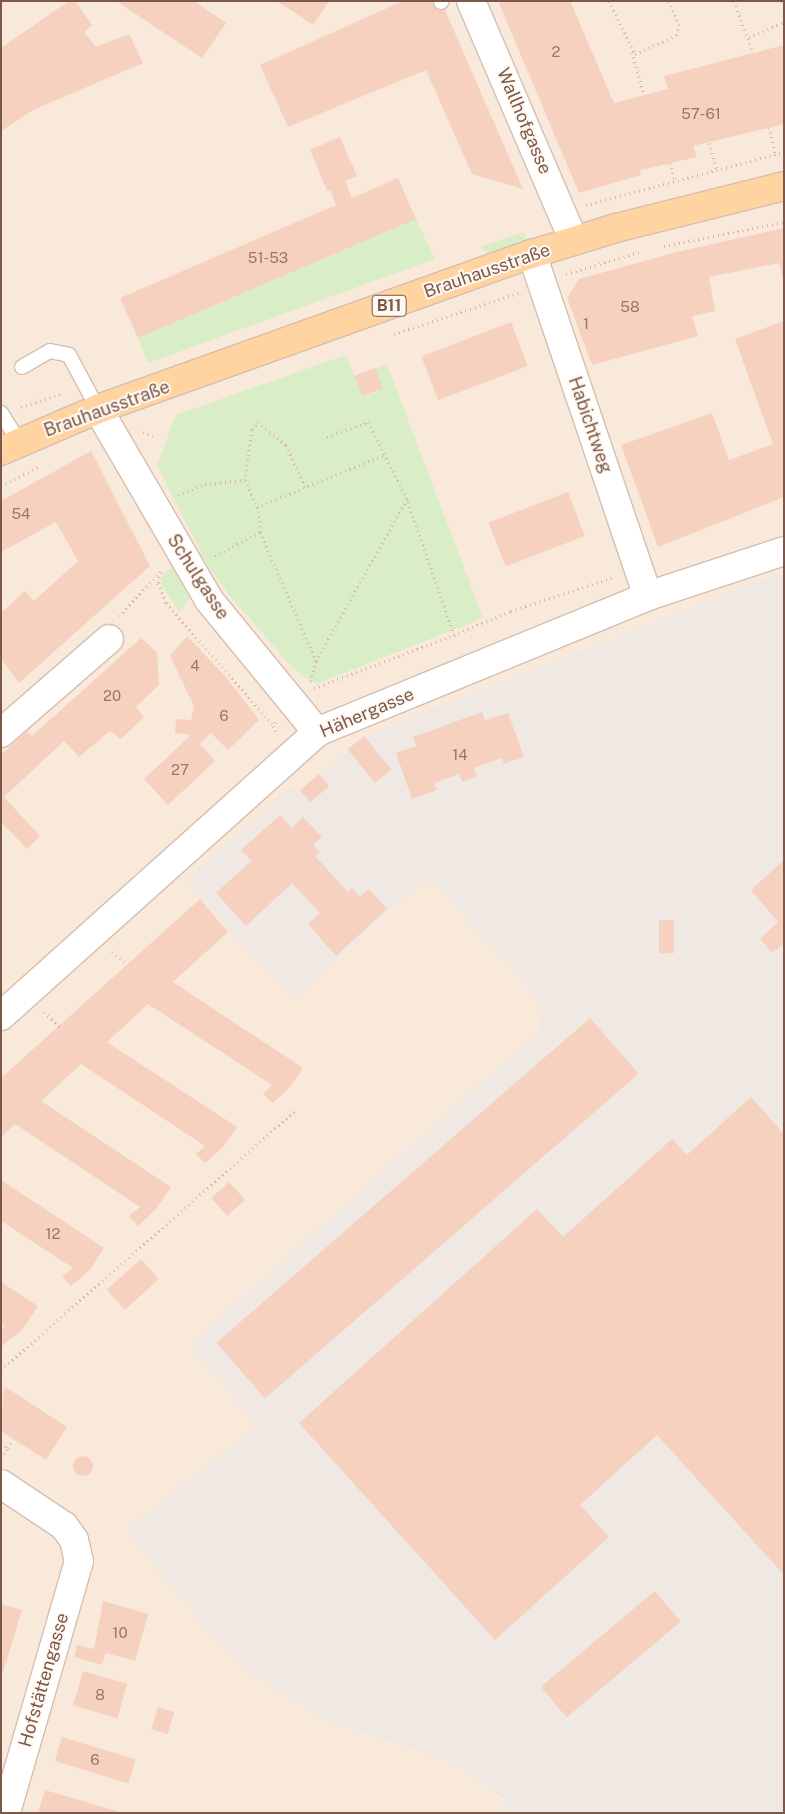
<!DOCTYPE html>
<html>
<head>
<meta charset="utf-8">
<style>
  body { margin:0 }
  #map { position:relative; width:785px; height:1814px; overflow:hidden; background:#fef5ea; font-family:"Public Sans",sans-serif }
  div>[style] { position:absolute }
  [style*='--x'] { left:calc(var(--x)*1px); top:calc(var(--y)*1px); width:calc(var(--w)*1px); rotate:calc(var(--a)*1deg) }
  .residential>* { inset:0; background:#f9e9da }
  .industrial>* { inset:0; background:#efe8e3 }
  .green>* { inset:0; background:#d9eec6 }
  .building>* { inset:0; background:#f6d1bf; transform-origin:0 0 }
  .round { border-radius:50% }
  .path>* { height:3px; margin-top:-1.5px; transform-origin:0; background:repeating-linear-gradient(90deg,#dcb3a1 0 1px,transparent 0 5px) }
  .roads { filter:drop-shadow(1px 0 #d5beb0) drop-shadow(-1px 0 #d5beb0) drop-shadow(0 1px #d5beb0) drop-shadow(0 -1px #d5beb0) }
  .lane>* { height:14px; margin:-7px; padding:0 7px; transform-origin:7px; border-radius:7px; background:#fff }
  .street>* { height:28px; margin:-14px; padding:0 14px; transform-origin:14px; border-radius:14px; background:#fff }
  .primary>* { height:28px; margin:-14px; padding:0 14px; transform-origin:14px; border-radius:14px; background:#ffd4a0 }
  span { translate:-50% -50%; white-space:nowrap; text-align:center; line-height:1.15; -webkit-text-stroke:4px #fff9f2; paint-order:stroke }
  .number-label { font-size:15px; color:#9a7667 }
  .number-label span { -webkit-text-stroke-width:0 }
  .shield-label span { padding:1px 4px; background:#fff9f2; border:1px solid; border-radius:4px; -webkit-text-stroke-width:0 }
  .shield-label { font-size:16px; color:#7c584a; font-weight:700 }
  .street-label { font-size:18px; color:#7c584a }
  .frame { position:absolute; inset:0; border:2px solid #7c584a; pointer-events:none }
</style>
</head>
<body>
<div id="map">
  <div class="residential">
    <i style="clip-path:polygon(evenodd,1px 1px,784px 1px,784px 571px,364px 736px,300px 790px,294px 999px,420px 882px,436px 884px,543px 1005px,539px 1031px,190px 1345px,259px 1426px,126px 1531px,331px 1723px,452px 1761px,505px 1802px,502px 1813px,1px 1813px,1px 1px,172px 566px,190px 599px,188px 603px,173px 605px,161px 585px,172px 566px)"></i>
  </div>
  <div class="industrial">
    <i style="clip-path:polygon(784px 571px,784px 1813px,502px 1813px,505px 1801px,452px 1761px,331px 1723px,256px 1676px,204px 1625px,126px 1531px,258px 1426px,190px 1345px,539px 1031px,543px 1005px,436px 884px,420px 882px,294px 999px,185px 882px,288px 788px,300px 790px,364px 736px)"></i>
  </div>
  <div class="green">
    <i style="clip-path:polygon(416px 219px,435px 259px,148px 363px,138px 338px)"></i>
    <i style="clip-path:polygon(524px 232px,528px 243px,496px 254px,489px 254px,480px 247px)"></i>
    <i style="clip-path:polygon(346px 355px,363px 397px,383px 389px,375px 368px,387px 364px,483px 618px,316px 684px,302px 676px,288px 663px,230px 596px,207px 564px,157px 465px,176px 415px)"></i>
    <i style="clip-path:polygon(172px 566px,190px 599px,179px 612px,161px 585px,162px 577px)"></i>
  </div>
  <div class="building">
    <i style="clip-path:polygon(69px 1px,75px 1px,92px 25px,84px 32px,96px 47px,129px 34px,143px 63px,33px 110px,1px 131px,1px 48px)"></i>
    <i style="clip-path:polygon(116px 1px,194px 1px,226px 23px,202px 58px)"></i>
    <i style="clip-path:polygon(277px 1px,329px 1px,313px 25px)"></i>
    <i style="clip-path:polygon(403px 1px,441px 1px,523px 189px,472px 174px,426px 70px,288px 127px,260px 65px)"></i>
    <i style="clip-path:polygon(498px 1px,570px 1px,614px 103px,668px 89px,664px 76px,784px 45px,784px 124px,693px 146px,697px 157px,640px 170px,641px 175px,579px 193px)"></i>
    <i style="clip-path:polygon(340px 137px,357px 176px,345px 181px,352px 198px,398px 178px,416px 219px,138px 338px,120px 298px,336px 205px,330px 190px,327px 191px,310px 150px)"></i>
    <i style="clip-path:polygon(784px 228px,784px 284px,779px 263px,709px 277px,715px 311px,692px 316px,698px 336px,592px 365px,567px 298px,579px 279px,677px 252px)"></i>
    <i style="clip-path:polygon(784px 321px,784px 497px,658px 547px,621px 445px,712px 413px,729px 460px,773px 444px,735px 339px)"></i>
    <i style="left:511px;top:322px;width:47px;height:96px;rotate:69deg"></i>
    <i style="left:375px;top:368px;width:22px;height:22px;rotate:69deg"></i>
    <i style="clip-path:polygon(91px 451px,150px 566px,19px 683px,1px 659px,1px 613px,25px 591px,34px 601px,78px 561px,56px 522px,1px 552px,1px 501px)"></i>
    <i style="left:568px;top:492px;width:47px;height:85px;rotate:69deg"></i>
    <i style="clip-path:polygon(187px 636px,225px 676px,259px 720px,228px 750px,211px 733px,200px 744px,215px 761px,168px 805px,144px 779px,191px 735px,175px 733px,176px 719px,191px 720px,194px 706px,170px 656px)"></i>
    <i style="clip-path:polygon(141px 638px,157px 652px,159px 685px,136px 707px,144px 717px,121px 739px,110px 731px,79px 757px,64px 741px,4px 797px,40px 836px,27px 849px,1px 822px,1px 755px,27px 731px,32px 736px)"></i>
    <i style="clip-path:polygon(482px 712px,485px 720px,508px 713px,524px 757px,504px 764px,502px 758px,474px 768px,477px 776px,462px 782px,459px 774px,434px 783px,437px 790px,412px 799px,396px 753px,416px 746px,413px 737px)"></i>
    <i style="left:364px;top:736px;width:43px;height:21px;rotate:51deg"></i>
    <i style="left:319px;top:774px;width:16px;height:25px;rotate:50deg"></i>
    <i style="clip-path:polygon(280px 815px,292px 828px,303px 817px,322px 837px,313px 845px,320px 852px,315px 856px,348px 892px,352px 888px,360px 897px,369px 889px,387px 909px,336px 956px,308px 924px,320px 913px,292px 883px,246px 926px,216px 893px,251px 861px,241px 850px)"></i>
    <i style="clip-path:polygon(784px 860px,784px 943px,772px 953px,760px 939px,778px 922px,751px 890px)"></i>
    <i style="clip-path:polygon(200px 899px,228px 932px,173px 982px,303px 1068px,291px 1086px,273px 1103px,263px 1094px,272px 1085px,148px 1004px,107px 1042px,237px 1127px,224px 1146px,205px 1163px,196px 1154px,205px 1146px,81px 1064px,41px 1101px,171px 1187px,156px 1209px,138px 1226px,129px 1216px,140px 1207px,15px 1124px,1px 1137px,1px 1078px)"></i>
    <i style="left:659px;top:920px;width:15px;height:33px"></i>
    <i style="left:590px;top:1018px;width:74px;height:495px;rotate:49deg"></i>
    <i style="clip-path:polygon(751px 1097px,784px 1134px,784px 1575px,657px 1435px,580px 1505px,609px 1537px,495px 1640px,299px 1423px,537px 1209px,563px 1237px,672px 1139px,687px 1155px)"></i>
    <i style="clip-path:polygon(1px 1180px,104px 1248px,90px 1270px,71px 1286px,62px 1277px,73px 1268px,1px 1221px)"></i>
    <i style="left:229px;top:1182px;width:24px;height:24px;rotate:48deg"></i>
    <i style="left:141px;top:1259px;width:27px;height:46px;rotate:48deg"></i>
    <i style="clip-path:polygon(1px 1282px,38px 1306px,23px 1329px,1px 1347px,1px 1329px,5px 1326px,1px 1324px)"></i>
    <i style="clip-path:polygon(4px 1386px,67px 1427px,46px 1460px,1px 1431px)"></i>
    <i class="round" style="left:73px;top:1456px;width:20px;height:20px"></i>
    <i style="left:655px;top:1591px;width:40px;height:149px;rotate:50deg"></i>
    <i style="clip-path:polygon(103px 1601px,148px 1614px,135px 1661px,106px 1653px,102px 1665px,74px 1657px,77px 1645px,94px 1649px)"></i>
    <i style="clip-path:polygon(1px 1604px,22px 1610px,3px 1672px,1px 1671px)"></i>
    <i style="left:83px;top:1671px;width:46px;height:36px;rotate:16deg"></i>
    <i style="left:158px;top:1707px;width:17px;height:23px;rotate:17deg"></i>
    <i style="left:62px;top:1737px;width:77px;height:25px;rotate:17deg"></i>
    <i style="clip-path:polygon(45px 1790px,120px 1812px,120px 1813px,38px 1813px)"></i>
  </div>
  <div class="path">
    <i style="--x:609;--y:1;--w:59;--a:63.9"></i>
    <i style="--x:635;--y:54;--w:46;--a:-24.3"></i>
    <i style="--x:677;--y:35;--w:10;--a:-79"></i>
    <i style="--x:679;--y:25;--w:26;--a:-113"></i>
    <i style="--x:734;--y:1;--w:55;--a:69.9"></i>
    <i style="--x:782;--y:1;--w:4;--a:56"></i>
    <i style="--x:749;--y:37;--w:38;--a:-23"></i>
    <i style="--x:632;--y:52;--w:45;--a:74.4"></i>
    <i style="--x:769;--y:127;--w:28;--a:77"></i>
    <i style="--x:709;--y:143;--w:29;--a:74"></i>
    <i style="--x:670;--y:163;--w:20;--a:75"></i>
    <i style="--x:586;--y:205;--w:205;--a:-15"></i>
    <i style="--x:664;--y:246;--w:122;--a:-11.3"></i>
    <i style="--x:566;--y:274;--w:76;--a:-16.8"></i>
    <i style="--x:394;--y:334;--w:132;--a:-18.2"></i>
    <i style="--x:21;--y:407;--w:41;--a:-18.4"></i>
    <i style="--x:143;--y:432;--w:11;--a:22"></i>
    <i style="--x:327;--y:437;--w:44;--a:-20.1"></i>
    <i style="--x:368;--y:422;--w:86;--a:63.1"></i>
    <i style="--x:245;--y:480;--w:51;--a:-82.2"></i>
    <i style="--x:252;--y:429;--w:9;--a:-49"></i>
    <i style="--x:258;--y:422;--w:36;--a:39"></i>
    <i style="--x:286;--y:445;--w:46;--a:65.7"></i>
    <i style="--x:1;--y:486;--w:44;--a:-27.1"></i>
    <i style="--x:178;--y:495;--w:29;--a:-22"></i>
    <i style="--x:205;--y:484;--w:40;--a:-5.7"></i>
    <i style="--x:245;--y:480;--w:34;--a:66"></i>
    <i style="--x:259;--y:511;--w:21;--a:87"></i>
    <i style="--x:260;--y:532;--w:51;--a:151.9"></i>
    <i style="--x:257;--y:507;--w:137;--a:-22.3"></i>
    <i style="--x:260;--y:532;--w:141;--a:66.5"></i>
    <i style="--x:316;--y:661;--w:22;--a:106"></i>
    <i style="--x:161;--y:572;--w:11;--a:105"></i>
    <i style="--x:158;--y:583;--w:22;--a:68"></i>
    <i style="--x:166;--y:603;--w:162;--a:48.7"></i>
    <i style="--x:119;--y:616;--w:62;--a:-47"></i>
    <i style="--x:454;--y:635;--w:62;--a:-22.8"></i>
    <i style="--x:511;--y:611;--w:108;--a:-18.3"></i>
    <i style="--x:314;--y:688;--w:150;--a:-20.7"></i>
    <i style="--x:454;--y:635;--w:144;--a:-109.1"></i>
    <i style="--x:407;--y:499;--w:186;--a:119.3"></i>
    <i style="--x:276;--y:722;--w:5;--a:127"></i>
    <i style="--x:273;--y:726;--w:9;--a:63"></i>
    <i style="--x:112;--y:952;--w:20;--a:37"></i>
    <i style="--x:44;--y:1012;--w:21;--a:43"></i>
    <i style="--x:1;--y:1370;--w:393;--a:-41.4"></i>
    <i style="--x:1;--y:1443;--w:9;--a:36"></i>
    <i style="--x:8;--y:1448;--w:10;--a:-61"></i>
    <i style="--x:1;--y:1458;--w:12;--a:-55"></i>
  </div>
  <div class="roads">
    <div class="lane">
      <i style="--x:441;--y:2;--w:1;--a:-45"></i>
      <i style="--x:22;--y:367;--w:32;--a:-30"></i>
      <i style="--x:50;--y:351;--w:19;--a:12"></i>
      <i style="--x:69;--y:355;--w:61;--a:61.8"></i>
      <i style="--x:1;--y:413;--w:34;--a:58"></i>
    </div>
    <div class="street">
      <i style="--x:471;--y:1;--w:261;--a:66.8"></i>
      <i style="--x:532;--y:254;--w:361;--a:71.3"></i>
      <i style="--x:98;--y:409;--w:221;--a:59.8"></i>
      <i style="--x:209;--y:600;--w:171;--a:50.7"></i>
      <i style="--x:1;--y:733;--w:143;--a:-41"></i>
      <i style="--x:1;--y:1016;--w:425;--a:-41.9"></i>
      <i style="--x:317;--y:732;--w:358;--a:-22.3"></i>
      <i style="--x:648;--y:596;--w:143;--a:-18.3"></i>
      <i style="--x:1;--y:1484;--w:76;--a:33.7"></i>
      <i style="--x:64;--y:1526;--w:17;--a:54"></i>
      <i style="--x:74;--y:1540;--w:22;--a:77"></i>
      <i style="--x:79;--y:1561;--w:262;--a:106.2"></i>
    </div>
    <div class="primary">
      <i style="--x:1;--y:451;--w:106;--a:-23.4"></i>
      <i style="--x:98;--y:409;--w:461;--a:-19.7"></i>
      <i style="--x:532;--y:254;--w:88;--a:-17.2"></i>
      <i style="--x:616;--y:228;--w:173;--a:-14"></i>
    </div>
  </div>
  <div class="number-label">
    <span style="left:556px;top:52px">2</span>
    <span style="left:701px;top:114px">57-61</span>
    <span style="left:268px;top:258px">51-53</span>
    <span style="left:630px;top:307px">58</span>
    <span style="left:586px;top:324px">1</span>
    <span style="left:21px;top:514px">54</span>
    <span style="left:195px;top:666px">4</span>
    <span style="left:112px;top:696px">20</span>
    <span style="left:224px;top:716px">6</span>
    <span style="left:460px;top:755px">14</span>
    <span style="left:180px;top:770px">27</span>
    <span style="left:53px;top:1234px">12</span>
    <span style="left:120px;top:1633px">10</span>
    <span style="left:100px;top:1695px">8</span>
    <span style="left:95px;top:1760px">6</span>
  </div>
  <div class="shield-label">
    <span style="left:389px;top:306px">B11</span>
  </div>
  <div class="street-label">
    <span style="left:524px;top:121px;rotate:67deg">Wallhofgasse</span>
    <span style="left:487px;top:271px;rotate:-19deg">Brauhausstraße</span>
    <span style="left:107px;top:409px;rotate:-20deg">Brauhausstraße</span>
    <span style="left:590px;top:425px;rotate:71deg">Habichtweg</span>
    <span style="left:198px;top:577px;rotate:57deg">Schulgasse</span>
    <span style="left:367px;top:713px;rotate:-23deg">Hähergasse</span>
    <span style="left:44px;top:1680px;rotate:-74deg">Hofstättengasse</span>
  </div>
  <div class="frame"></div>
</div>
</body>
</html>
